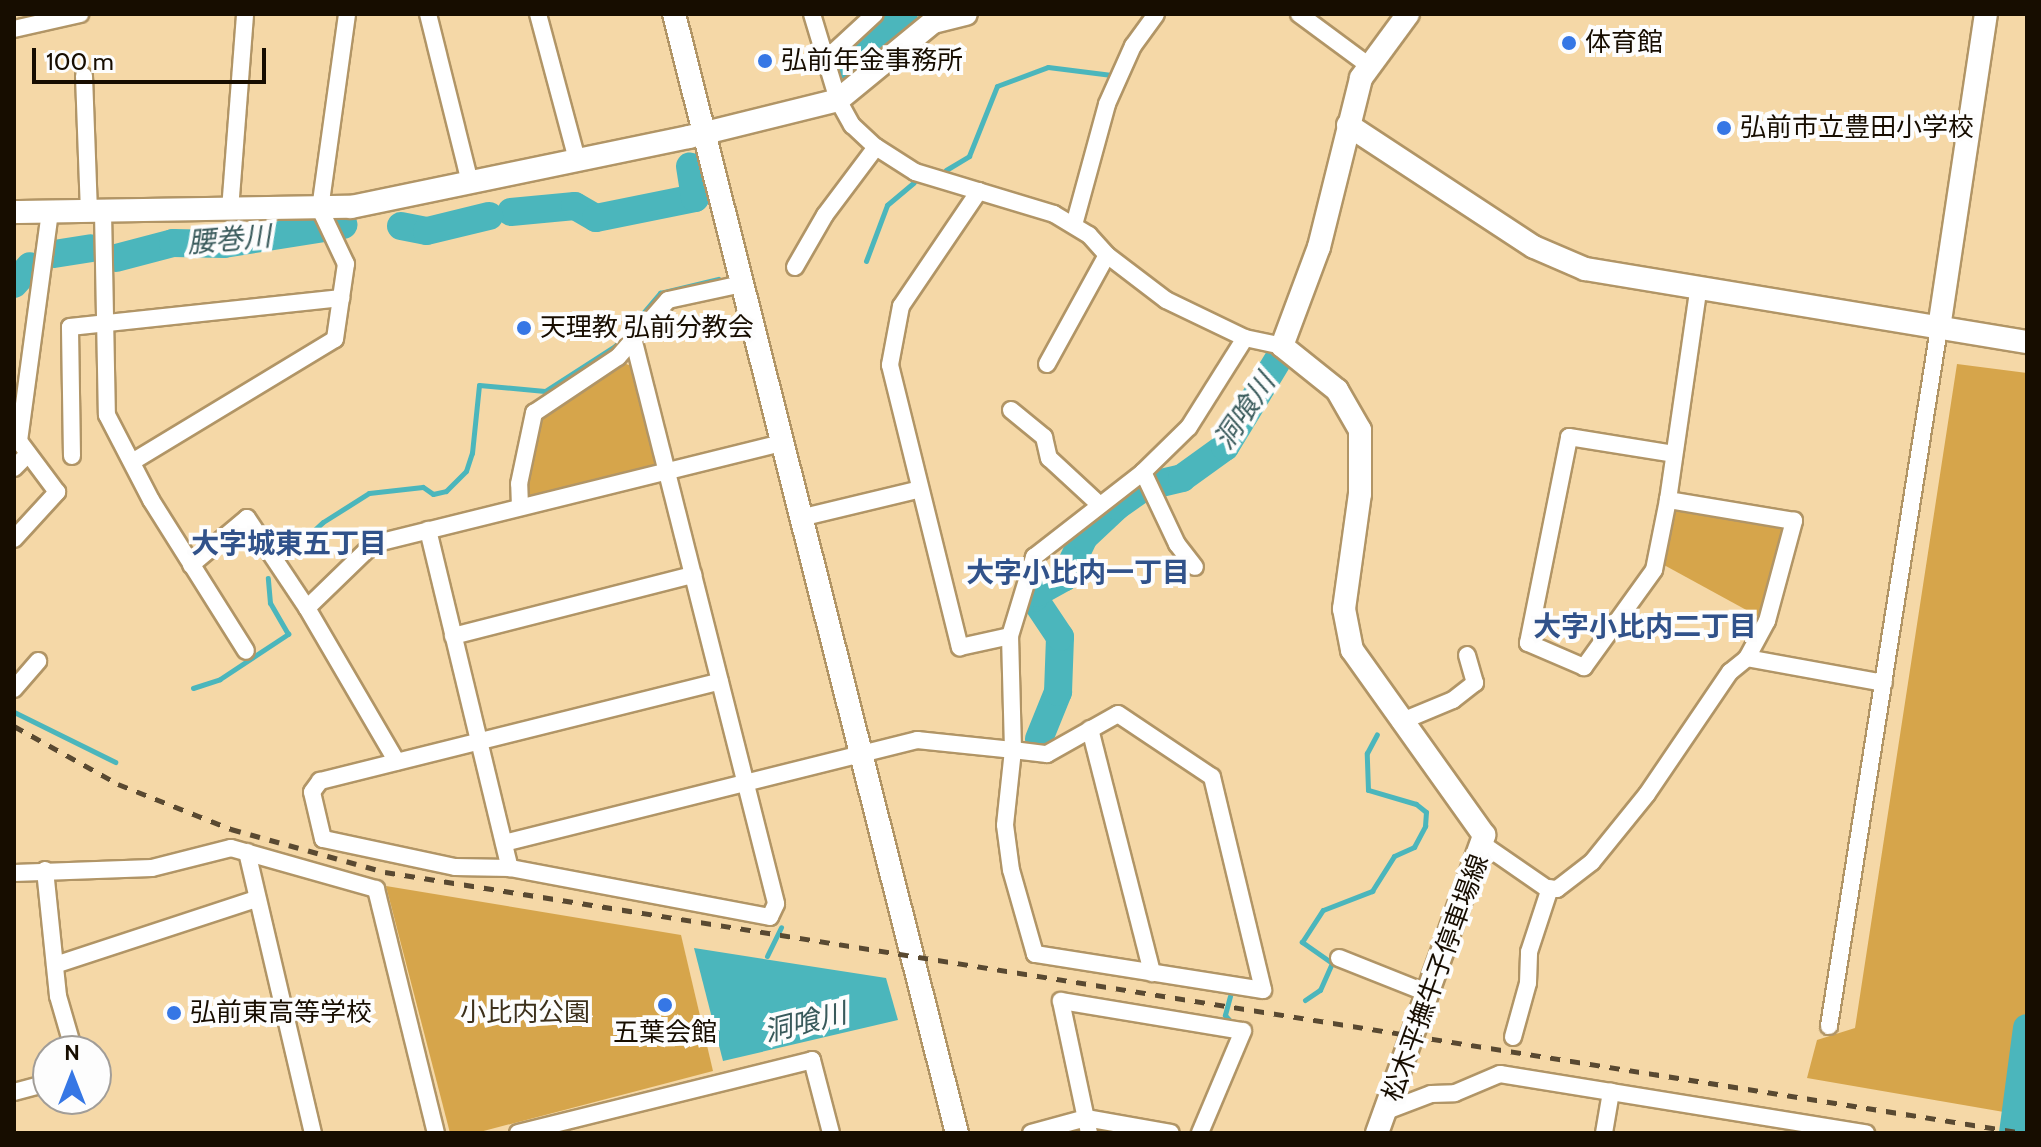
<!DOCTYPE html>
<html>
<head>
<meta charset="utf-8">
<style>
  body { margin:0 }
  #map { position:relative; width:2041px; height:1147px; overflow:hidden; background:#f5d8a7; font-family:Cabin,"Noto Sans JP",sans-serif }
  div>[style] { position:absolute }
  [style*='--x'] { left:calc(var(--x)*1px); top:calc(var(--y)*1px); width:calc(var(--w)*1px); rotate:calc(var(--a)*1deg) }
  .green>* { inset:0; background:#d6a54b }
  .water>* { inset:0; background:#4bb6bc }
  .stream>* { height:5px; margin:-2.5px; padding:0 2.5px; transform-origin:2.5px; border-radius:2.5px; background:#4bb6bc }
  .river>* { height:28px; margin:-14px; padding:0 14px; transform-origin:14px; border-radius:14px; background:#4bb6bc }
  .roads { filter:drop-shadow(2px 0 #b19566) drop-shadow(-2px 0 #b19566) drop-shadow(0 2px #b19566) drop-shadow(0 -2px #b19566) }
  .street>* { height:16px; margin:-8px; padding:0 8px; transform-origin:8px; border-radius:8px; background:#fff }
  .secondary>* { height:22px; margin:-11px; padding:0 11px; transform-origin:11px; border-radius:11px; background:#fff }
  .rail>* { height:5px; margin-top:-2.5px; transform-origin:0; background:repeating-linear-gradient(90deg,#594931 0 10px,transparent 0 20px) }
  .dots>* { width:22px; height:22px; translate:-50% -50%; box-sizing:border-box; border:4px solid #fdfdfd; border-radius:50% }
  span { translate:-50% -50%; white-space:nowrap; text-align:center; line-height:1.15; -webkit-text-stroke:8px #fdfdfd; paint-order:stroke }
  .poi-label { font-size:26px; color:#170d00 }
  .left { translate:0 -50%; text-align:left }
  .street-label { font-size:26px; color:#170d00 }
  .park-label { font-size:26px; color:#3d301b }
  .water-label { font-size:28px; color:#395a5b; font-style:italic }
  .neighbourhood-label { font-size:28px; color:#31528a; font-weight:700 }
  .frame { position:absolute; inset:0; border:16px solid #170d00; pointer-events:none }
  .north { position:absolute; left:32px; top:1035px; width:80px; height:80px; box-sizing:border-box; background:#fdfdfd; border:2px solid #a19d98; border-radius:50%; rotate:0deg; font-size:22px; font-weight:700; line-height:32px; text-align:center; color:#170d00 }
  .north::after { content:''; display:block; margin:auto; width:28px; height:36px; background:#3677e5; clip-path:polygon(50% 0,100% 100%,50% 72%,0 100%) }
  .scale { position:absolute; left:32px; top:48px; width:234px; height:36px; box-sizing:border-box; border:4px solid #170d00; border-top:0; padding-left:10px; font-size:24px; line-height:28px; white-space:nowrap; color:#170d00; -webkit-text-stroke:6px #fdfdfd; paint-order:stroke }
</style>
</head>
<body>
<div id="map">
  <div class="green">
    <i style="clip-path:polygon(621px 362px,634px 367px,657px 462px,654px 468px,533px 498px,526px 491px,540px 416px)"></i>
    <i style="clip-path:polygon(1957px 364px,2027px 373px,2027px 1116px,1807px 1078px,1817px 1040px,1855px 1028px)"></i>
    <i style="clip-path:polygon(1673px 506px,1788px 525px,1761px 618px,1664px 565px)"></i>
    <i style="clip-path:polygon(386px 886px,681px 935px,713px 1071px,476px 1133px,450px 1133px)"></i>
  </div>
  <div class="water">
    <i style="clip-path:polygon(694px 948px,886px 978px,898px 1020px,723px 1061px)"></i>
  </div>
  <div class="stream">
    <i style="--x:946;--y:170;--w:27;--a:-31"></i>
    <i style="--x:969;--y:156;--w:75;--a:-68.2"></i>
    <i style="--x:997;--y:86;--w:54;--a:-20.4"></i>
    <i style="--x:1048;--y:67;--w:64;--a:7.2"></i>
    <i style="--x:1111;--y:75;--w:7;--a:-63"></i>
    <i style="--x:866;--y:261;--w:60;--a:-69.4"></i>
    <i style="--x:887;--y:205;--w:35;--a:-40"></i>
    <i style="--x:286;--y:556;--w:50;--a:-42.6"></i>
    <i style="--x:323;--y:522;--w:54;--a:-32.2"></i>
    <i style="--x:369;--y:493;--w:54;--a:-6.3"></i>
    <i style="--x:423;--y:487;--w:12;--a:35"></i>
    <i style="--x:433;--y:494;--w:13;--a:-13"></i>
    <i style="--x:446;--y:491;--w:28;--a:-45"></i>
    <i style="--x:466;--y:471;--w:19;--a:-72"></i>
    <i style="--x:472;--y:453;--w:68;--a:-84.1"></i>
    <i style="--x:479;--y:385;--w:66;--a:5.2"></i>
    <i style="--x:545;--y:391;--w:83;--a:-32.7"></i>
    <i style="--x:615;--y:346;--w:70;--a:-49.7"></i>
    <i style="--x:660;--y:293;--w:60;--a:-13.6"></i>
    <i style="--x:193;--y:688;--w:28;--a:-18"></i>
    <i style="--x:220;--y:679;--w:82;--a:-33.5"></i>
    <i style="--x:288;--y:634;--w:36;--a:-120"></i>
    <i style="--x:270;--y:603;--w:25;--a:-95"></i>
    <i style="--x:14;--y:712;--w:113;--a:26.3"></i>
    <i style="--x:767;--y:956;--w:32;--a:-64"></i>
    <i style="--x:1230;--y:996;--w:20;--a:105"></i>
    <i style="--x:1225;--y:1015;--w:8;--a:50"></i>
    <i style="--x:1305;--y:1000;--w:18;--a:-34"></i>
    <i style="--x:1320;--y:990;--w:30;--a:-66"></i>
    <i style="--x:1332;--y:963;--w:37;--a:-145"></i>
    <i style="--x:1302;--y:942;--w:38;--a:-57"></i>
    <i style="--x:1323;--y:910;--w:53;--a:-21.2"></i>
    <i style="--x:1372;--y:891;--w:41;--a:-57.8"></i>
    <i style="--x:1394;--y:856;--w:22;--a:-24"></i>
    <i style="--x:1414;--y:847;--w:24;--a:-62"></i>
    <i style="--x:1425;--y:826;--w:14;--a:-86"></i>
    <i style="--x:1426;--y:812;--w:13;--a:-141"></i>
    <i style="--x:1416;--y:804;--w:50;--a:-163.7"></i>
    <i style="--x:1368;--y:790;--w:37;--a:-92"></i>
    <i style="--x:1367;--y:753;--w:21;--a:-62"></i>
  </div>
  <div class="river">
    <i style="--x:846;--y:65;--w:77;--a:-41.3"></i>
    <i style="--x:511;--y:212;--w:64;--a:-5.4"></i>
    <i style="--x:575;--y:206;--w:24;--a:30"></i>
    <i style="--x:596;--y:218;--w:101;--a:-11.4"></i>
    <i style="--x:695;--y:198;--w:32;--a:-99"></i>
    <i style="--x:401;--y:226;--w:26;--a:11"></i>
    <i style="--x:427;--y:231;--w:64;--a:-13.6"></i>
    <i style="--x:54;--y:254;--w:37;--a:-9"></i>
    <i style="--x:116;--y:258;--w:59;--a:-14.7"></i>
    <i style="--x:173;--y:243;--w:51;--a:1.1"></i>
    <i style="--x:224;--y:244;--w:121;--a:-9.1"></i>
    <i style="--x:14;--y:284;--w:24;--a:-48"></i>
    <i style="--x:1039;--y:739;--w:51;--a:-68"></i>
    <i style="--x:1058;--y:692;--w:55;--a:-87.9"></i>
    <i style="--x:1060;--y:637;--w:47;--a:-123.7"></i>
    <i style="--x:1034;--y:598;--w:5;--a:-68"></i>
    <i style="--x:1036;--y:593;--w:33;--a:-29"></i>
    <i style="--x:1065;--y:577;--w:44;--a:-64.6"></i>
    <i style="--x:1084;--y:537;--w:45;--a:-43.2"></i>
    <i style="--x:1117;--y:506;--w:33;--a:-35"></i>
    <i style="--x:1144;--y:487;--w:39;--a:-13"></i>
    <i style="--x:1182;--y:478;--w:53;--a:-35.8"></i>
    <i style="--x:1225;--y:447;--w:102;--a:-58.7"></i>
    <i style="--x:2013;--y:1133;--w:106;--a:-82.4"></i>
  </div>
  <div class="roads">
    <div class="street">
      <i style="--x:428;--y:14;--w:173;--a:76"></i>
      <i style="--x:538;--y:14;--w:151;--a:75"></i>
      <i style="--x:812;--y:14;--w:90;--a:73.2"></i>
      <i style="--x:838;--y:100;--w:29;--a:61"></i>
      <i style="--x:852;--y:125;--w:33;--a:43"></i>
      <i style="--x:876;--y:147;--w:46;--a:32.7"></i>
      <i style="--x:915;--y:172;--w:145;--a:16.8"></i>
      <i style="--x:1054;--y:214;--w:41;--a:31"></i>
      <i style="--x:1089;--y:235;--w:27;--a:48"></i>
      <i style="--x:1107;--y:255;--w:74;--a:37.3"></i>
      <i style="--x:1166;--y:300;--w:88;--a:25.7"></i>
      <i style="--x:1245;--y:338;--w:38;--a:12"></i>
      <i style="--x:1299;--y:14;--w:86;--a:36.5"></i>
      <i style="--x:14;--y:29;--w:68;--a:-12.8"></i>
      <i style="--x:824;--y:61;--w:69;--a:-42.7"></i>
      <i style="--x:84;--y:76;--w:136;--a:87.9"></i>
      <i style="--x:979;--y:191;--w:139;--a:124.1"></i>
      <i style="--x:901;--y:306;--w:60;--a:100.6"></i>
      <i style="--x:890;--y:365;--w:291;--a:76.1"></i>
      <i style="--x:960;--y:647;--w:51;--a:-12.4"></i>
      <i style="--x:230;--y:210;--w:197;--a:-85.6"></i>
      <i style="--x:103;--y:212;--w:203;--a:88.9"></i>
      <i style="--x:107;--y:415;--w:96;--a:62.6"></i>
      <i style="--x:151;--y:500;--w:178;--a:57.8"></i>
      <i style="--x:1074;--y:225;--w:125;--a:-74.7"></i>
      <i style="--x:1107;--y:104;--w:64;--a:-65.9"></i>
      <i style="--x:1133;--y:46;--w:39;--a:-54"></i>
      <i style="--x:795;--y:267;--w:60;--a:-60"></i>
      <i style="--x:825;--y:215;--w:85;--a:-53.1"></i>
      <i style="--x:633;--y:338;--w:244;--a:75.8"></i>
      <i style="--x:693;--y:575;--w:339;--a:75.8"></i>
      <i style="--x:776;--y:904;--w:14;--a:115"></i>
      <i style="--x:770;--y:917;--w:265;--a:-169.3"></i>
      <i style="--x:510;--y:868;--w:55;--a:-179"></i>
      <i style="--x:455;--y:867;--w:135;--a:-168"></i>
      <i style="--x:323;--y:839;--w:48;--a:-103.2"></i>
      <i style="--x:312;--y:792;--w:14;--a:-54"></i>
      <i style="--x:320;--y:781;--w:412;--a:-14"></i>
      <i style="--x:1047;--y:364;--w:124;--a:-61.2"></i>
      <i style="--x:1011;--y:410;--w:43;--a:39.3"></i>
      <i style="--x:1044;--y:437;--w:22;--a:77"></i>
      <i style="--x:1049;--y:458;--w:69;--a:42.7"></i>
      <i style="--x:72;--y:456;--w:129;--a:-90.9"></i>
      <i style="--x:70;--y:327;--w:273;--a:-6.1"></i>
      <i style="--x:132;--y:462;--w:237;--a:-31.2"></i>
      <i style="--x:335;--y:339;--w:76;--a:-81.7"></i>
      <i style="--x:346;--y:264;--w:61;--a:-115.3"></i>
      <i style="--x:320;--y:209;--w:197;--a:-82.1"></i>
      <i style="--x:14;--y:468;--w:20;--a:-45"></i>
      <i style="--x:1143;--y:472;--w:80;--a:64.7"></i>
      <i style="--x:1177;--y:544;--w:29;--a:52"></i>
      <i style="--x:1668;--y:500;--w:71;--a:101.3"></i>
      <i style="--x:1654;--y:570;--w:120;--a:125.8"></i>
      <i style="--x:1584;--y:667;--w:61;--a:-156.8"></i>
      <i style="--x:1528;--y:643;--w:210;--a:-78.7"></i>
      <i style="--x:1569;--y:437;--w:106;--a:9.2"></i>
      <i style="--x:520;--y:507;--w:23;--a:-92"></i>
      <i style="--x:519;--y:484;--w:73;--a:-78.1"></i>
      <i style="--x:534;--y:413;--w:101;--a:-33.7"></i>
      <i style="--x:618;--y:357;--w:76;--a:-48.7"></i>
      <i style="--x:668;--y:300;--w:76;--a:-12.2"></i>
      <i style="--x:800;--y:518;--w:120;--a:-13.5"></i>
      <i style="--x:428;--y:530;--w:348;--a:76.4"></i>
      <i style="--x:14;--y:539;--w:64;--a:-47.5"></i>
      <i style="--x:57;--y:492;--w:64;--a:-126.7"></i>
      <i style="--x:19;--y:441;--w:231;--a:-82.3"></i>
      <i style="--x:191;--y:565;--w:73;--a:-40"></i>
      <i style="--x:247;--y:518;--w:108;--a:56.3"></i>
      <i style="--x:307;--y:608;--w:178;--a:59.7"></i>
      <i style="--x:307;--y:608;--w:92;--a:-44.1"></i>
      <i style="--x:373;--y:544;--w:420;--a:-13.9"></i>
      <i style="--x:453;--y:636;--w:248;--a:-14.3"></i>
      <i style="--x:1747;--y:658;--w:139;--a:10.3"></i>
      <i style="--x:14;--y:689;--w:37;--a:-49"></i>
      <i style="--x:1400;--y:722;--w:57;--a:-22.5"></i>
      <i style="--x:1453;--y:700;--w:28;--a:-38"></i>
      <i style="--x:1475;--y:683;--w:29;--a:-106"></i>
      <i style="--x:1090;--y:729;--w:252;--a:75.7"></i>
      <i style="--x:504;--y:843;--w:426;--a:-14"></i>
      <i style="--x:917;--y:740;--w:97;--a:5.9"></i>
      <i style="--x:1013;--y:750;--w:34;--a:7"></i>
      <i style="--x:1047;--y:754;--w:81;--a:-29.4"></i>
      <i style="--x:1118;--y:714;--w:113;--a:33.8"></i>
      <i style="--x:1212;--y:777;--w:219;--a:76.5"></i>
      <i style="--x:1263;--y:990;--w:231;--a:-171"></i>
      <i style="--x:1035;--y:954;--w:87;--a:-105.9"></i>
      <i style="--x:1011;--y:870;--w:45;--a:-97.6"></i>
      <i style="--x:1005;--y:825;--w:75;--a:-83.9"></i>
      <i style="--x:1013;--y:750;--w:114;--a:-91.5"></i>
      <i style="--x:1010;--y:636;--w:83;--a:-73.1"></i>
      <i style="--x:1034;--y:557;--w:138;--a:-37.9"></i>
      <i style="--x:1143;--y:472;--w:64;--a:-44.4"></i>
      <i style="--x:1189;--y:427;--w:105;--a:-57.8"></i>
      <i style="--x:1484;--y:845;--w:75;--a:34.7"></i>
      <i style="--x:1546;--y:888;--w:11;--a:5"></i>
      <i style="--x:1557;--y:889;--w:44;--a:-37.6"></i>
      <i style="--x:1592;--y:862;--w:87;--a:-51"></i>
      <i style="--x:1647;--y:794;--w:148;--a:-55.8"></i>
      <i style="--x:1730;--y:672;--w:22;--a:-39"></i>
      <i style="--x:1747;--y:658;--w:42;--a:-61.6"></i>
      <i style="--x:1767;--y:621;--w:104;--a:-74.9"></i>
      <i style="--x:1794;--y:521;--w:128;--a:-170.5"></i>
      <i style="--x:1668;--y:500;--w:211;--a:-81.8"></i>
      <i style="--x:247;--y:852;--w:289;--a:76.8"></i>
      <i style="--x:45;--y:870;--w:127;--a:84.1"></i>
      <i style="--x:58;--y:996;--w:57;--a:73.8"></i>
      <i style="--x:14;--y:873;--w:138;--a:-2.1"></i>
      <i style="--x:152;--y:868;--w:81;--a:-14.2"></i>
      <i style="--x:231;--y:848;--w:151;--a:15.8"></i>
      <i style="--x:376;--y:889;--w:251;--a:76.2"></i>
      <i style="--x:1339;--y:958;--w:95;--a:21.7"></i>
      <i style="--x:55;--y:965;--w:212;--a:-18.2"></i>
      <i style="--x:1829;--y:1026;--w:707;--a:-81.04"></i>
      <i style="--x:1513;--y:1037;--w:56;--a:-74.5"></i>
      <i style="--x:1528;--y:983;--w:31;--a:-88"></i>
      <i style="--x:1529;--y:952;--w:67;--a:-71.8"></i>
      <i style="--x:14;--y:1092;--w:35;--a:-15"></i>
      <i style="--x:1389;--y:1110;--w:45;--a:-20.9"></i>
      <i style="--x:1431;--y:1094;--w:24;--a:-2"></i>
      <i style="--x:1455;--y:1093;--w:49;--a:-22.9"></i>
      <i style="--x:1500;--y:1074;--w:371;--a:9.2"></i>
      <i style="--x:518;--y:1133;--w:303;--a:-13.9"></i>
      <i style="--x:812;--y:1060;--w:75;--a:75.4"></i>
      <i style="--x:1031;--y:1133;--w:57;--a:-15.3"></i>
      <i style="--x:1086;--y:1118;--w:86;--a:10"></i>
      <i style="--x:1089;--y:1133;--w:135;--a:-102"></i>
      <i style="--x:1061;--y:1001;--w:184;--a:9.4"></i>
      <i style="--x:1243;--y:1031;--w:111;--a:112.9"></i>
      <i style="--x:1604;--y:1133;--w:42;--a:-80.3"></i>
    </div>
    <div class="secondary">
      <i style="--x:674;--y:14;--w:1154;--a:75.81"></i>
      <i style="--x:1348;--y:125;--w:222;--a:33.3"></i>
      <i style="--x:1534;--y:247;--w:56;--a:23.3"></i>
      <i style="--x:1585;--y:269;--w:448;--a:9.4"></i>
      <i style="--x:14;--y:212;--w:337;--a:-0.9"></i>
      <i style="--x:351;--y:207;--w:345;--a:-11.7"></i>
      <i style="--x:689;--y:137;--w:154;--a:-13.9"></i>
      <i style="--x:838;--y:100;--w:123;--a:-39.4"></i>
      <i style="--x:933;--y:22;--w:34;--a:-14"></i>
      <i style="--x:1939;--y:328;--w:317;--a:-81.5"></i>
      <i style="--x:1377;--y:1133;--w:317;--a:-70.2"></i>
      <i style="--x:1484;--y:835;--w:227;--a:-125.5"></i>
      <i style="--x:1352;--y:650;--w:42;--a:-101"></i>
      <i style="--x:1344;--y:609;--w:116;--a:-82.1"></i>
      <i style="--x:1360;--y:494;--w:64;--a:-90"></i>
      <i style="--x:1360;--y:430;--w:46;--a:-119.9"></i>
      <i style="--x:1337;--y:390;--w:70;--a:-141.3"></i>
      <i style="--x:1282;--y:346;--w:106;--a:-69.5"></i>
      <i style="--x:1319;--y:247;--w:174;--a:-76"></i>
      <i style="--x:1361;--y:78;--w:79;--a:-53.7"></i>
    </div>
  </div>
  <div class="rail">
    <i style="--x:14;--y:726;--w:119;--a:29.1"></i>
    <i style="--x:118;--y:784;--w:122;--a:21.7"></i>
    <i style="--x:231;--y:829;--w:160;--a:15.6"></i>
    <i style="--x:385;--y:872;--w:1659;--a:9.05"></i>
  </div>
  <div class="dots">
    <i style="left:1569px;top:43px;background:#3677e5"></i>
    <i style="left:765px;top:61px;background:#3677e5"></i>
    <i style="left:1724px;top:128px;background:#3677e5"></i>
    <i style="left:524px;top:328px;background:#3677e5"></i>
    <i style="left:665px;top:1005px;background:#3677e5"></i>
    <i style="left:174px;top:1013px;background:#3677e5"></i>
  </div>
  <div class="poi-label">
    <span class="left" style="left:1585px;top:43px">体育館</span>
    <span class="left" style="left:781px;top:61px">弘前年金事務所</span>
    <span class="left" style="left:1740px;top:128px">弘前市立豊田小学校</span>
    <span class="left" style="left:540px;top:328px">天理教 弘前分教会</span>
    <span class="left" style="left:190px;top:1013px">弘前東高等学校</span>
    <span style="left:665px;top:1033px">五葉会館</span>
  </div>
  <div class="street-label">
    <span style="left:1436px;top:978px;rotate:-70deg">松木平撫牛子停車場線</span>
  </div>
  <div class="park-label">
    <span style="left:525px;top:1013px">小比内公園</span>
  </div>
  <div class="water-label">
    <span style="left:229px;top:239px;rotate:-5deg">腰巻川</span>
    <span style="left:1244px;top:411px;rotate:-56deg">洞喰川</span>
    <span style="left:805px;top:1022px;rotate:-14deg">洞喰川</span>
  </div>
  <div class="neighbourhood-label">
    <span style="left:289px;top:543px">大字城東五丁目</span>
    <span style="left:1078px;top:572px">大字小比内一丁目</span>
    <span style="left:1645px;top:626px">大字小比内二丁目</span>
  </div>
  <div class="frame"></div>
  <div class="north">N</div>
  <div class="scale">100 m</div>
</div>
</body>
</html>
